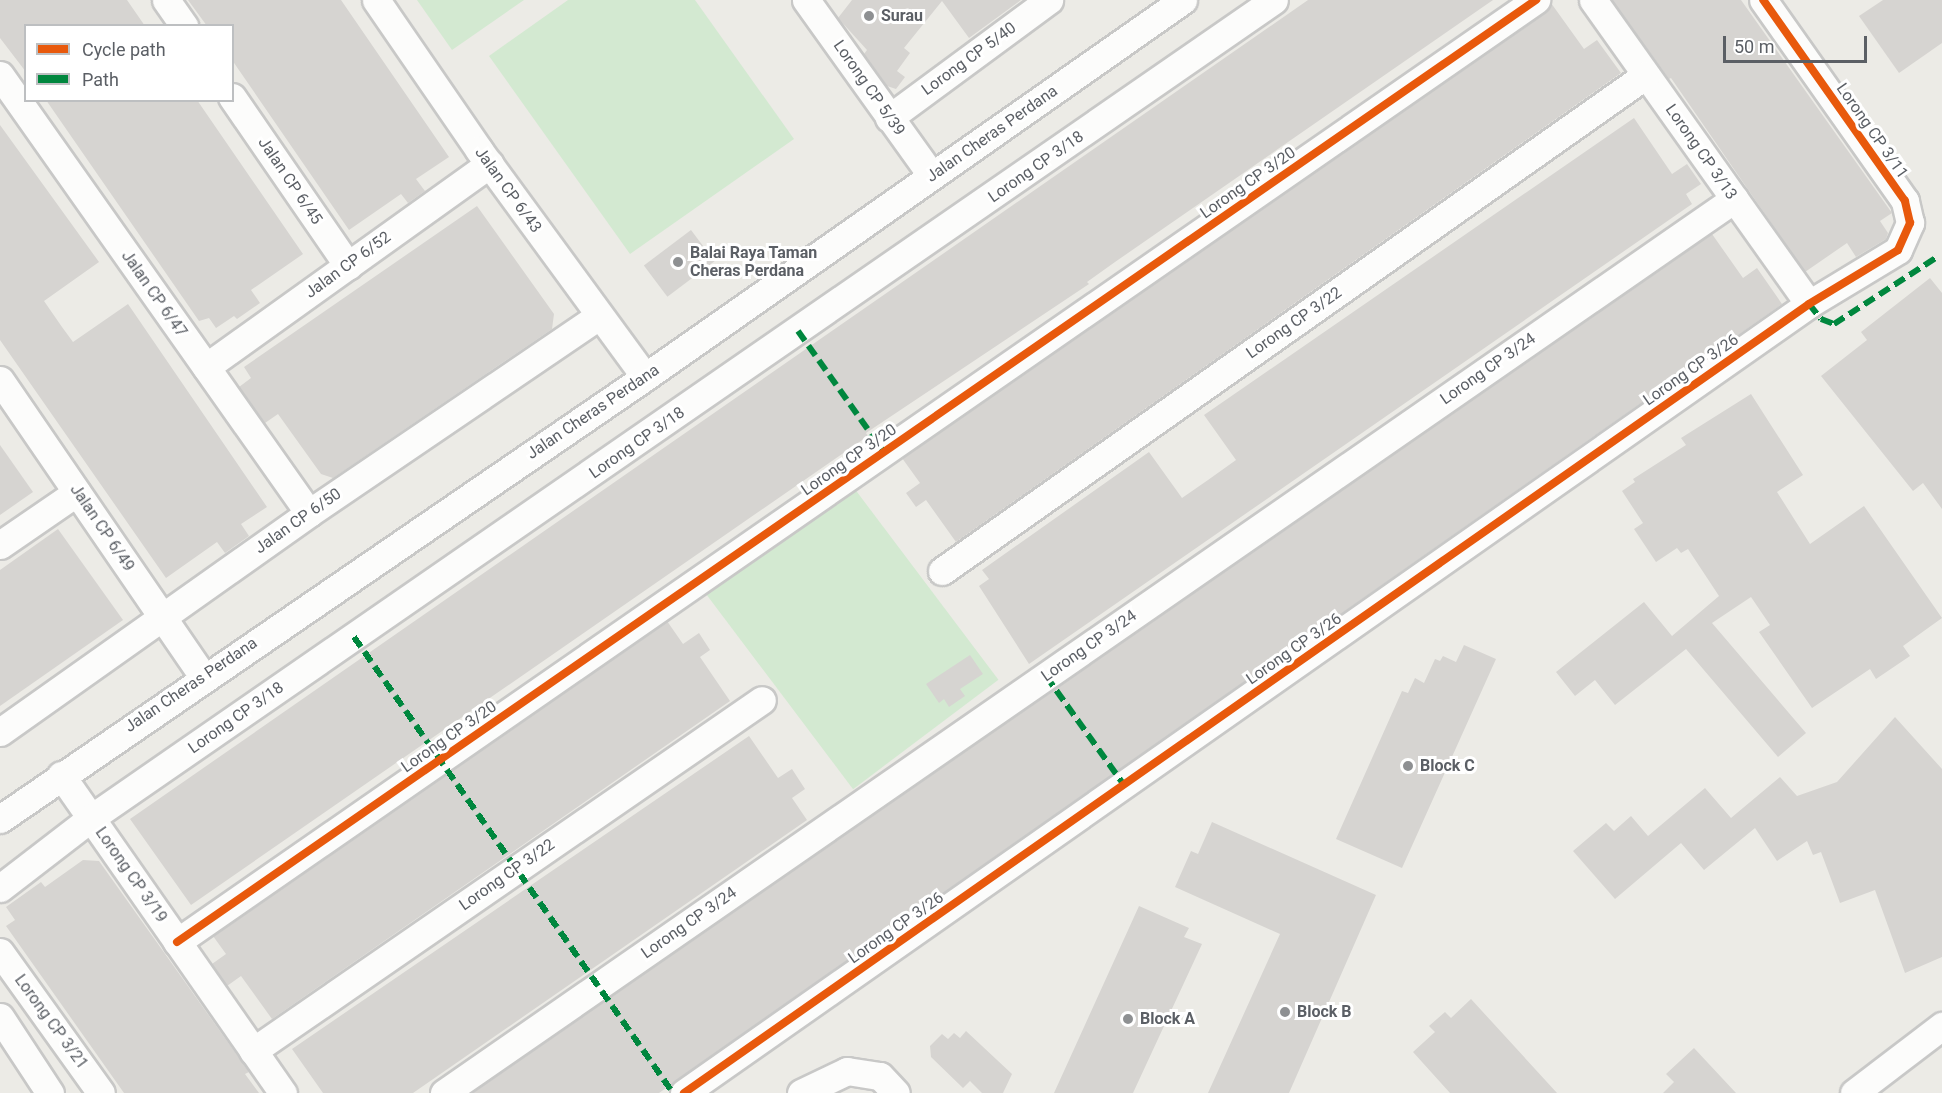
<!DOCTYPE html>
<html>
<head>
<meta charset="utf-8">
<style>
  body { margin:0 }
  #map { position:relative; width:1942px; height:1093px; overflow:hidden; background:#ecebe6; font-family:Roboto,sans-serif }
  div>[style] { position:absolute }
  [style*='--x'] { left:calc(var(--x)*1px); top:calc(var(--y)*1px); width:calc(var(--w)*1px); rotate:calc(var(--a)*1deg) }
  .green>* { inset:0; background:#d3e9d1; transform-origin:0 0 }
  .building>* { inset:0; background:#d6d4d1; transform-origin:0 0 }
  .roads { filter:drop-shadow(2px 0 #c8c8c7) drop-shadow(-2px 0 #c8c8c7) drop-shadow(0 2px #c8c8c7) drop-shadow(0 -2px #c8c8c7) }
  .minor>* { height:27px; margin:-13.5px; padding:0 13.5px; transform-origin:13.5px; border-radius:13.5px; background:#fcfcfb }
  .quiet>* { height:6px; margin-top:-3px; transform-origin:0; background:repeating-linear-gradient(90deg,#00873e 0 12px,transparent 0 18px) }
  .cycleway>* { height:8px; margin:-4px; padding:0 4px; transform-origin:4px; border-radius:4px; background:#e8590c }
  .dots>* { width:16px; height:16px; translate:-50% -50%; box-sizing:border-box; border:3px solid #fff; border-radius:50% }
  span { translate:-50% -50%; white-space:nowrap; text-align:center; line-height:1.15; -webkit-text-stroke:6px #fff; paint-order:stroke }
  .poi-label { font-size:16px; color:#5b5f65; font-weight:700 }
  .left { translate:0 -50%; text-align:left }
  .street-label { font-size:16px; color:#5b5f65 }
  .legend { position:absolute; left:24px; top:24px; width:210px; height:78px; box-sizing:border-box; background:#fff; border:2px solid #bdbfc1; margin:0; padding:8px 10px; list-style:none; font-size:18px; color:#5b5f65 }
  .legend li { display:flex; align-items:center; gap:12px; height:30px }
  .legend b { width:30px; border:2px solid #bdbfc1 }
  .scale { position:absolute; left:1723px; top:36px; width:144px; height:27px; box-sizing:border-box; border:3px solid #5b5f65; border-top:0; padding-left:8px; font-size:18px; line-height:21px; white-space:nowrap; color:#5b5f65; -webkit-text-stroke:4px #fff; paint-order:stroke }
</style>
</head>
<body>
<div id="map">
  <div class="green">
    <i style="clip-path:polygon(417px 0,524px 0,452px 50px)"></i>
    <i style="clip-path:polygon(568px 0,695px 0,794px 139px,630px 254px,489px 56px)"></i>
    <i style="left:848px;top:480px;width:250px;height:182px;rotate:53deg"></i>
  </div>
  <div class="building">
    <i style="clip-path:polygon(0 0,127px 0,145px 26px,26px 26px,26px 72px,0 38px)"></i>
    <i style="clip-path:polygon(188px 0,341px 0,449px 157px,416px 179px,425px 191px,408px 203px,401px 194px,349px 230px,232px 60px,232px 26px,207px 26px)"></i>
    <i style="clip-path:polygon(852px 0,1021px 0,969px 38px,942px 1px,904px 48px,910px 53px,897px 71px,905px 77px,896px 89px,887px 86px,864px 54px,867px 50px,838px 18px)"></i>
    <i style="clip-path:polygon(1308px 0,1493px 0,1115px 262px,1087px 282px,1089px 284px,866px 433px,868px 436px,191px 905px,130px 819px)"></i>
    <i style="clip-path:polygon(1612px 0,1741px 0,1892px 213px,1880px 221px,1888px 233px,1886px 239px,1856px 257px,1847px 243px,1805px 272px,1671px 78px,1669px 79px)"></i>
    <i style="clip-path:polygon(1883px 0,1942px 0,1942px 43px,1899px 73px,1859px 16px)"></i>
    <i style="clip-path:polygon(1551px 3px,1584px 49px,1597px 40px,1621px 73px,956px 542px,926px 500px,916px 507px,906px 493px,920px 483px,902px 458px,1545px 13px)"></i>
    <i style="clip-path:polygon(46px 100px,197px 100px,303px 254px,251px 290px,260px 303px,237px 319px,234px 316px,216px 328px,209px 318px,199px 321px)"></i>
    <i style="clip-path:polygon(1634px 118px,1672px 174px,1687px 164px,1701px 184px,1686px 194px,1692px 204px,1029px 664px,979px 586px,989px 579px,982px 570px,1149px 452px,1182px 498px,1208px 480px,1236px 460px,1204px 415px)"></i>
    <i style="clip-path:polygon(0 125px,99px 262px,44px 301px,62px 327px,73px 342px,128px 304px,267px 507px,241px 524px,249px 536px,225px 553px,217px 542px,166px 578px,0 340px)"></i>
    <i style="clip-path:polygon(477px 206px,554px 314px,552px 329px,333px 478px,321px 474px,278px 414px,265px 423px,239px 387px,251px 378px,244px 367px)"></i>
    <i style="left:691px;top:230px;width:39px;height:59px;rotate:53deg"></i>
    <i style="clip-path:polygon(1712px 234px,1743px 278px,1757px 268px,1782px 304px,659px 1093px,472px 1093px)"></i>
    <i style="clip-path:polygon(1930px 278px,1942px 293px,1942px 509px,1923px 483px,1913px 491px,1821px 376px,1867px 340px,1861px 332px)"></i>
    <i style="clip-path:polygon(1751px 394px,1803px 475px,1777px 492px,1810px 544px,1864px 506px,1942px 618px,1903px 646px,1910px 656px,1876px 679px,1870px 669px,1812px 708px,1759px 632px,1770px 625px,1751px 597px,1712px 623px,1806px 733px,1778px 757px,1686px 649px,1615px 705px,1595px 680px,1575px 696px,1556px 672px,1644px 602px,1672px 636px,1719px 596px,1688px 549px,1681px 553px,1677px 548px,1656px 562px,1634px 529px,1643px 523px,1622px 491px,1635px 482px,1633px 479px,1686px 445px,1681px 438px)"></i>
    <i style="clip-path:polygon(0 445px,33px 492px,0 515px)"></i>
    <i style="clip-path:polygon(58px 529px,123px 620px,0 706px,0 570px)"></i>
    <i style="clip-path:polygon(667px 621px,683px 644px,699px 633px,710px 650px,700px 657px,730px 701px,272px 1019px,241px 976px,227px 986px,212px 964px,226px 954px,213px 936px)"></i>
    <i style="clip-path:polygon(1464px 645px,1496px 659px,1402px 868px,1336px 839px,1402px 691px,1408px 693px,1415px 678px,1424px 683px,1435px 659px,1440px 661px,1443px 656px,1456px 662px)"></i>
    <i style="clip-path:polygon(970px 655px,983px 674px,960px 689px,965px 696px,949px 707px,944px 699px,939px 703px,926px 684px)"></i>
    <i style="clip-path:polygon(1895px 717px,1942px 769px,1942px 957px,1905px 973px,1875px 890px,1840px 903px,1821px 852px,1813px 855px,1807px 841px,1777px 861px,1755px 828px,1704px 870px,1681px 843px,1615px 899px,1573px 851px,1606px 823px,1614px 831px,1631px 816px,1648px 836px,1705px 788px,1731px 818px,1780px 777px,1797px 796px,1837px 782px)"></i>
    <i style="clip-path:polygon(749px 736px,778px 778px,792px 769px,805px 789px,792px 798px,807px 820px,413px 1093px,323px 1093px,292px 1049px)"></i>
    <i style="clip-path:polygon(1212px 822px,1376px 895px,1289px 1093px,1208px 1093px,1280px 934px,1175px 887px,1191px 851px,1198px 854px)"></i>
    <i style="clip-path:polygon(83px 860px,99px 861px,249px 1072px,245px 1074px,259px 1093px,124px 1093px,6px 926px,15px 920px,6px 907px,41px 882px,45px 887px)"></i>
    <i style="clip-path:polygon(1139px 906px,1189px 928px,1184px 937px,1202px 944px,1133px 1093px,1054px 1093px)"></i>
    <i style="clip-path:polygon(1471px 999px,1557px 1093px,1450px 1093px,1413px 1052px,1435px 1032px,1429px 1026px,1445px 1012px,1451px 1018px)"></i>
    <i style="clip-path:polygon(966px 1031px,1012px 1074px,1003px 1093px,982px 1093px,970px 1081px,963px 1088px,931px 1057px,930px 1046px,942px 1034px,948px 1039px,954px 1033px,960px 1038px)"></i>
    <i style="clip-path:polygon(1694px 1048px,1736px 1093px,1663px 1093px,1674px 1082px,1666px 1074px)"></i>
  </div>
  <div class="roads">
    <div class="minor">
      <i style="--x:166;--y:0;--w:32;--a:55"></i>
      <i style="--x:376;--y:0;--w:182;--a:55.5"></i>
      <i style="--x:479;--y:150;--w:281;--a:53.8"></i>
      <i style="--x:806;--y:0;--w:216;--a:54.4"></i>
      <i style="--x:1593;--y:0;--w:373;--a:54.6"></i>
      <i style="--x:0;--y:75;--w:536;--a:54.8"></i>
      <i style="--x:232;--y:97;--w:205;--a:55.5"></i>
      <i style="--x:889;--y:118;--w:199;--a:-36.4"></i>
      <i style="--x:206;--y:367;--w:349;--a:-35.6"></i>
      <i style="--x:0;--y:380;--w:359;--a:55.6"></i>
      <i style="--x:0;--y:545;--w:93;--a:-34.5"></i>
      <i style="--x:942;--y:571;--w:861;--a:-35.17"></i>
      <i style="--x:0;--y:732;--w:379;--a:-35.3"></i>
      <i style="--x:309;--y:513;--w:351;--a:-34.2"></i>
      <i style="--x:61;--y:775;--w:388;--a:55.1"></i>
      <i style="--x:0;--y:819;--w:782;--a:-34.42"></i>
      <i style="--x:645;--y:377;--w:657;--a:-35.02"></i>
      <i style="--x:0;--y:888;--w:115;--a:-37.6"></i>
      <i style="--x:91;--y:818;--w:1438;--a:-34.66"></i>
      <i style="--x:177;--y:942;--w:1654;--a:-34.73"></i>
      <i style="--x:0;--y:952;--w:173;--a:54.4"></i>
      <i style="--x:0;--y:1017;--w:91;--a:56.7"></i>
      <i style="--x:253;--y:1051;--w:618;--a:-34.59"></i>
      <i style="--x:444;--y:1093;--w:1570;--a:-34.72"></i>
      <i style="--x:684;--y:1093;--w:1374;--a:-35.04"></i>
      <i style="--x:1809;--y:304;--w:104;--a:-31.2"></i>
      <i style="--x:1898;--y:250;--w:30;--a:-66"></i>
      <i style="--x:1910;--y:223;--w:23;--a:-103"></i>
      <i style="--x:1905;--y:201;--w:246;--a:-125.2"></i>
      <i style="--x:801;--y:1093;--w:51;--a:-25.6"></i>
      <i style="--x:847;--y:1071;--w:33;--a:9"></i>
      <i style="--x:880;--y:1076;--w:23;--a:47"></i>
      <i style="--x:1854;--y:1093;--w:111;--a:-37.3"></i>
    </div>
  </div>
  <div class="quiet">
    <i style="--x:1809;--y:304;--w:19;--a:51"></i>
    <i style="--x:1821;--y:319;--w:14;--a:21"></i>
    <i style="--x:1834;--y:324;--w:123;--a:-33"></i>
    <i style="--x:798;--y:331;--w:148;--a:54.6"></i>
    <i style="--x:354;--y:637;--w:557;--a:55.02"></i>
    <i style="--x:1046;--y:676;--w:134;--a:54.4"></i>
  </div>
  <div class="cycleway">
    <i style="--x:177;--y:942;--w:1654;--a:-34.73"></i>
    <i style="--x:684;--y:1093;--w:1374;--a:-35.04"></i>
    <i style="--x:1809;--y:304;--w:104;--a:-31.2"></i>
    <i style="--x:1898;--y:250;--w:30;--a:-66"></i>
    <i style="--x:1910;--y:223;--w:23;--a:-103"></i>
    <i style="--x:1905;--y:201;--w:246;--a:-125.2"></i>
  </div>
  <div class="dots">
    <i style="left:869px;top:16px;background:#8e9092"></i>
    <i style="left:678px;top:262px;background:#8e9092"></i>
    <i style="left:1408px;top:766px;background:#8e9092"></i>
    <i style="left:1285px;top:1012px;background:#8e9092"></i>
    <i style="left:1128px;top:1019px;background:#8e9092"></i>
  </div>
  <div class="poi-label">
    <span class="left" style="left:881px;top:16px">Surau</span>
    <span class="left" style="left:690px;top:262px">Balai Raya Taman<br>Cheras Perdana</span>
    <span class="left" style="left:1420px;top:766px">Block C</span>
    <span class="left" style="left:1297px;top:1012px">Block B</span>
    <span class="left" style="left:1140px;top:1019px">Block A</span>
  </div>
  <div class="street-label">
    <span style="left:969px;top:59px;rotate:-36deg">Lorong CP 5/40</span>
    <span style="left:869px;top:88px;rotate:55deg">Lorong CP 5/39</span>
    <span style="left:1872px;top:131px;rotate:55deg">Lorong CP 3/11</span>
    <span style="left:992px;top:134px;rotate:-35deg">Jalan Cheras Perdana</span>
    <span style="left:1701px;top:152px;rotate:55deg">Lorong CP 3/13</span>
    <span style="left:1036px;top:167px;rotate:-35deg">Lorong CP 3/18</span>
    <span style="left:290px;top:181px;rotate:56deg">Jalan CP 6/45</span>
    <span style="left:1248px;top:183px;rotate:-35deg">Lorong CP 3/20</span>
    <span style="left:508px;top:190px;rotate:54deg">Jalan CP 6/43</span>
    <span style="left:348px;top:265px;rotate:-36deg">Jalan CP 6/52</span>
    <span style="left:154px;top:294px;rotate:55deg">Jalan CP 6/47</span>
    <span style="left:1294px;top:323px;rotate:-35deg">Lorong CP 3/22</span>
    <span style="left:1488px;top:369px;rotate:-35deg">Lorong CP 3/24</span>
    <span style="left:1691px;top:370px;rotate:-35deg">Lorong CP 3/26</span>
    <span style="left:593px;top:412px;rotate:-34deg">Jalan Cheras Perdana</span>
    <span style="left:637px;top:443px;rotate:-35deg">Lorong CP 3/18</span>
    <span style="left:849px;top:460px;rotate:-35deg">Lorong CP 3/20</span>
    <span style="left:298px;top:521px;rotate:-35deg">Jalan CP 6/50</span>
    <span style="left:102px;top:528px;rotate:56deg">Jalan CP 6/49</span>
    <span style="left:1089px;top:646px;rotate:-35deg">Lorong CP 3/24</span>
    <span style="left:1294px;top:649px;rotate:-35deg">Lorong CP 3/26</span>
    <span style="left:191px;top:685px;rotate:-34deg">Jalan Cheras Perdana</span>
    <span style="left:236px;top:718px;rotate:-35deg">Lorong CP 3/18</span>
    <span style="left:449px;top:737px;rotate:-35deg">Lorong CP 3/20</span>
    <span style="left:131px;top:875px;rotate:55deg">Lorong CP 3/19</span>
    <span style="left:507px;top:875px;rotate:-35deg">Lorong CP 3/22</span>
    <span style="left:689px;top:923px;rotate:-35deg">Lorong CP 3/24</span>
    <span style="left:896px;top:928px;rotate:-35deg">Lorong CP 3/26</span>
    <span style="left:51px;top:1022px;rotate:54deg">Lorong CP 3/21</span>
  </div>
  <ul class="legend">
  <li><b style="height:8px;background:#e8590c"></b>Cycle path</li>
  <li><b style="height:8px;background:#00873e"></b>Path</li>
  </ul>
  <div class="scale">50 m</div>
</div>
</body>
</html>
